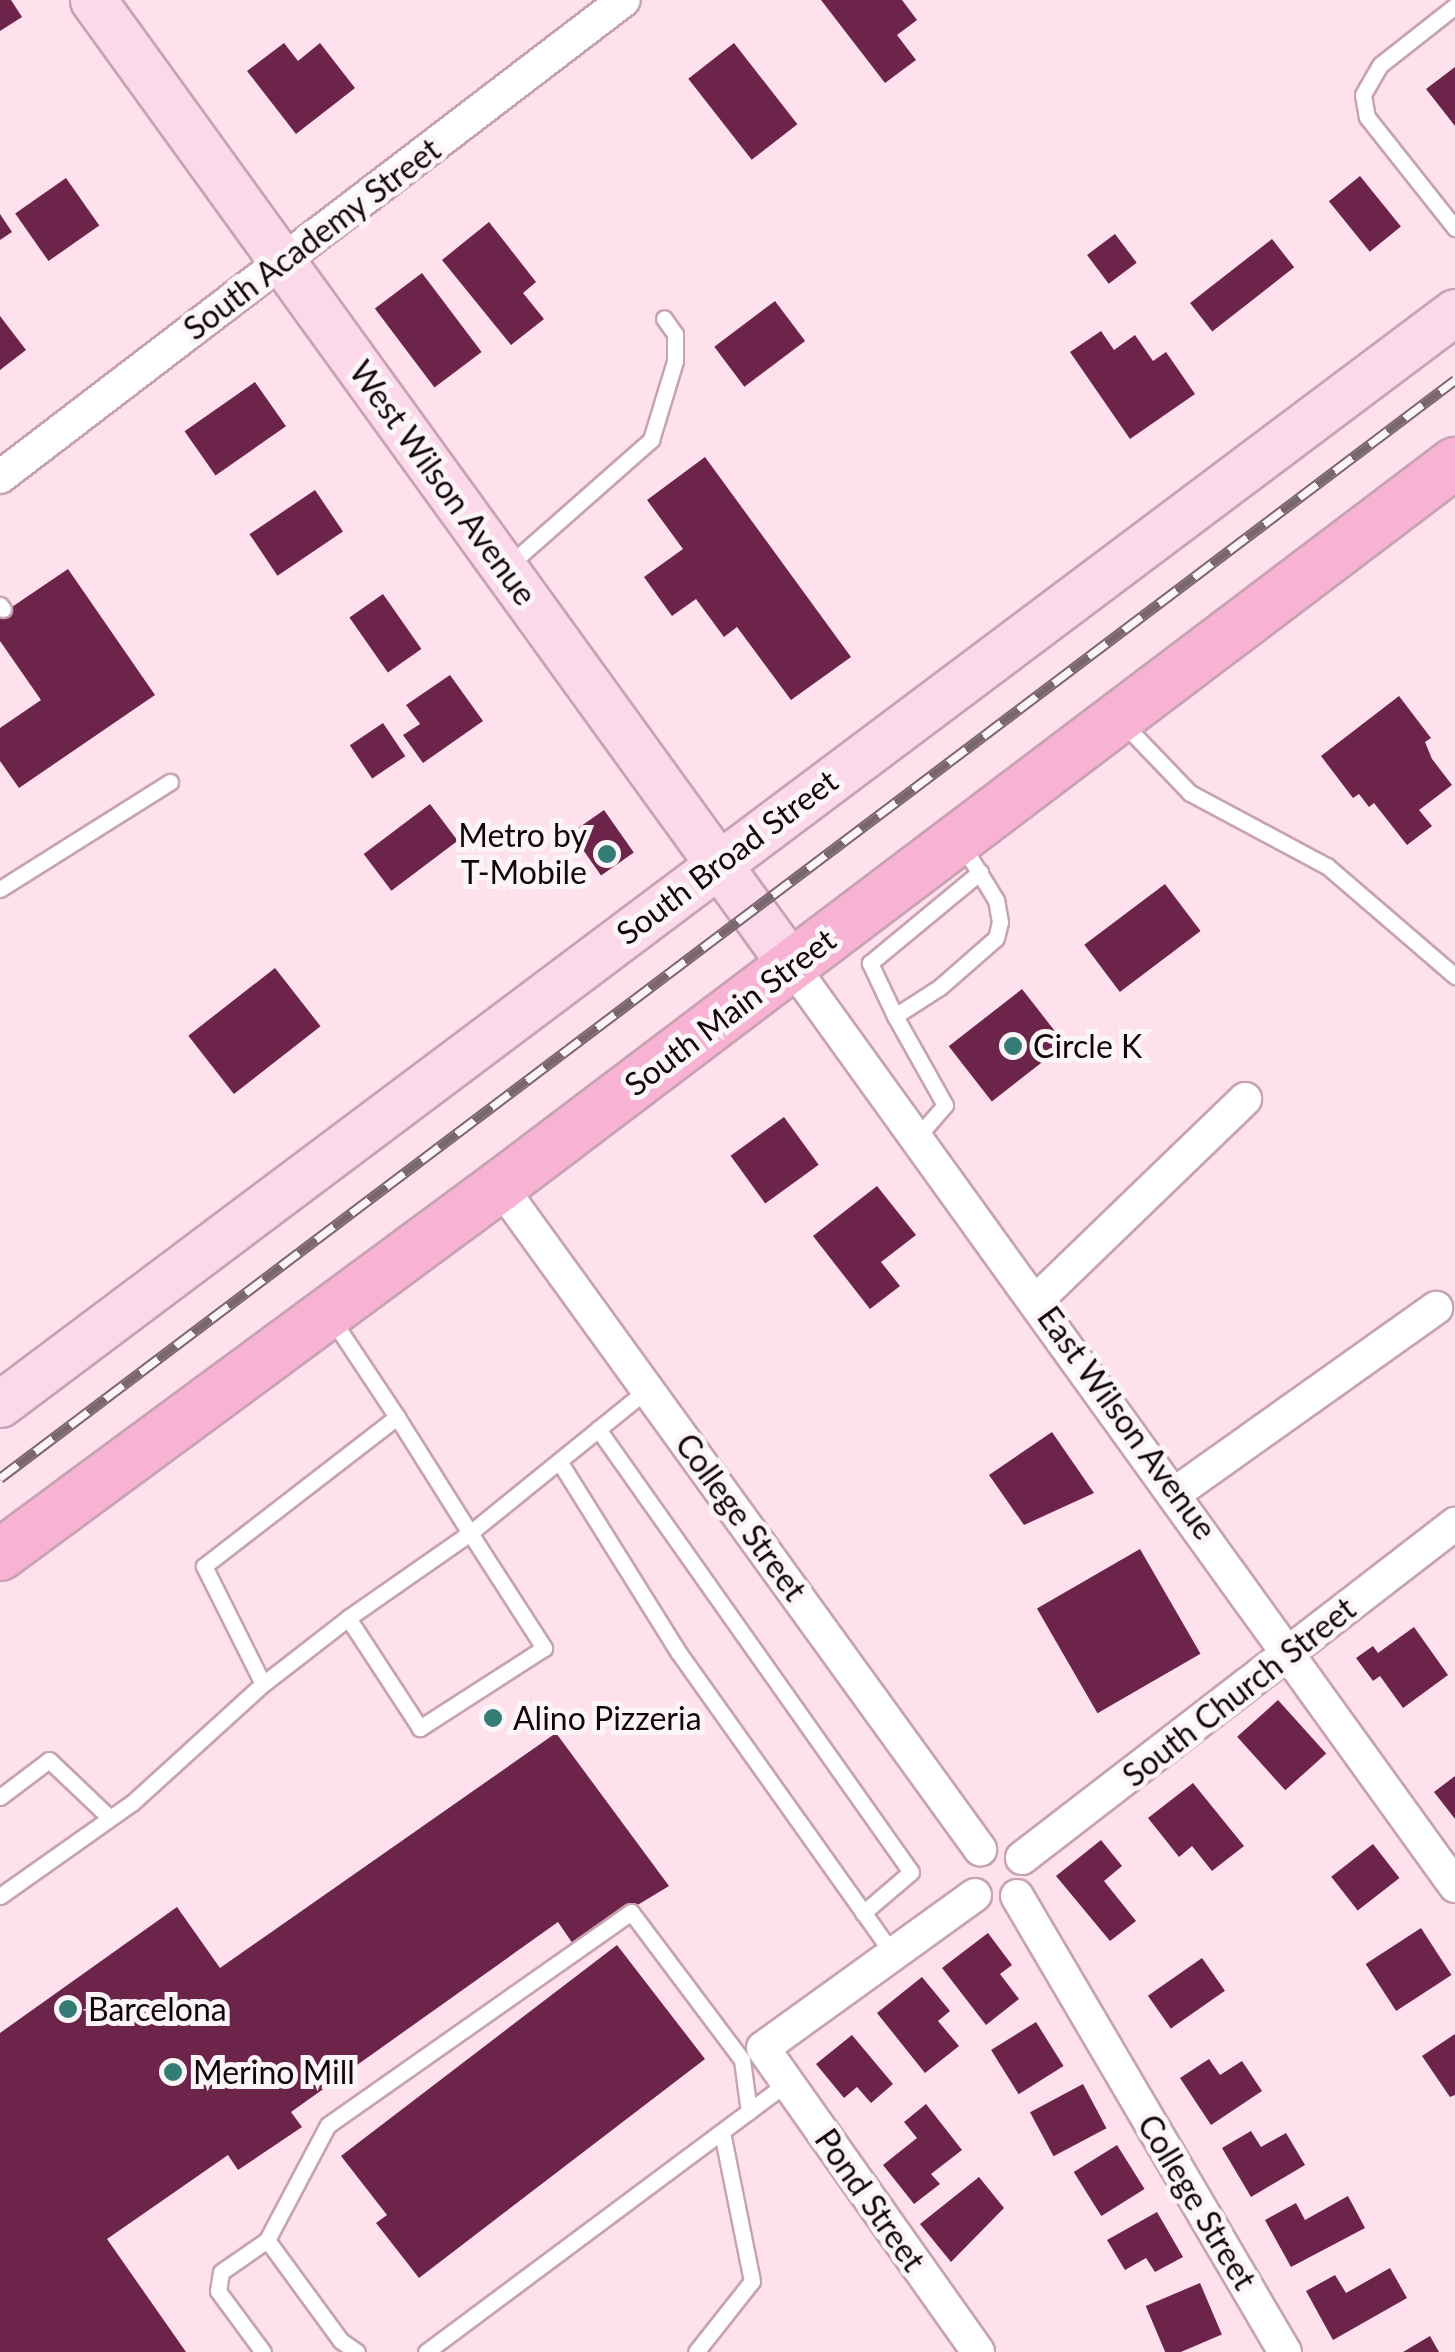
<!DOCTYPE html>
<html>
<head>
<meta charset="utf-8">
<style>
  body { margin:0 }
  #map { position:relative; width:1455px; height:2352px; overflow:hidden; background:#ffe0ed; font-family:Lato,sans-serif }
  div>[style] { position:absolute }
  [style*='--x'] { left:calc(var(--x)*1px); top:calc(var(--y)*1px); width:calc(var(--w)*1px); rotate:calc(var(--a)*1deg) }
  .building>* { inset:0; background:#6d244a; transform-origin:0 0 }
  .roads { filter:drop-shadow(2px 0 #c7a3b2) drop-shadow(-2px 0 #c7a3b2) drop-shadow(0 2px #c7a3b2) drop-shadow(0 -2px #c7a3b2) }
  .lane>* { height:15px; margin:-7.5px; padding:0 7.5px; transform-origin:7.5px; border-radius:7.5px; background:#fff }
  .street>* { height:32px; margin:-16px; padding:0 16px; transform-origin:16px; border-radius:16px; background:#fff }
  .secondary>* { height:45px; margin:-22.5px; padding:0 22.5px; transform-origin:22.5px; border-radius:22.5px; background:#fcd9ea }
  .primary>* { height:50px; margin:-25px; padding:0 25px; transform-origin:25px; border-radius:25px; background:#f8b3d4 }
  .rail>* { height:11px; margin-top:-5.5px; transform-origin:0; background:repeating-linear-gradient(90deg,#fcf5f8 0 22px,#7a666e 0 44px); box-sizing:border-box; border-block:2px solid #7a666e }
  .dots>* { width:28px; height:28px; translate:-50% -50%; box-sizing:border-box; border:5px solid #fcf5f8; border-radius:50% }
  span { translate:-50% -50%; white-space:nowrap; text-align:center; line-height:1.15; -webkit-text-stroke:10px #fcf5f8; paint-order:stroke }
  .street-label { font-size:32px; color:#13070c }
  .poi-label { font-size:32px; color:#13070c }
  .right { translate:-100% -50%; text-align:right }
  .left { translate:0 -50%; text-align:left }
</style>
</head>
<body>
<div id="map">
  <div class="building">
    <i style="clip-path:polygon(0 0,11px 0,22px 17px,0 31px)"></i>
    <i style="clip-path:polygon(821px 0,902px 0,917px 20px,897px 35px,916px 60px,885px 83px)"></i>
    <i style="clip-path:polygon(284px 43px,298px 61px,320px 43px,355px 88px,296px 134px,247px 71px)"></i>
    <i style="left:734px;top:43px;width:103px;height:58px;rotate:52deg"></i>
    <i style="clip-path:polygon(1455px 67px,1455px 126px,1426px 89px)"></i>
    <i style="left:1360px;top:176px;width:65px;height:40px;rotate:51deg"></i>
    <i style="left:66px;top:178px;width:58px;height:62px;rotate:55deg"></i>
    <i style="clip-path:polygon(0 214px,12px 232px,0 240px)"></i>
    <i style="clip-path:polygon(489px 222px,536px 282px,523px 293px,544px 319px,511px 345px,442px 260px)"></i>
    <i style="left:1115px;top:234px;width:36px;height:35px;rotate:53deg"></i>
    <i style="left:1272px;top:239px;width:36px;height:104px;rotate:52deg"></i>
    <i style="left:422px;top:273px;width:99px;height:59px;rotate:53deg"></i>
    <i style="left:775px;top:301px;width:50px;height:76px;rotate:53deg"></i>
    <i style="clip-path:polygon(0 316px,26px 350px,0 370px)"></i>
    <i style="clip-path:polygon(1101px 331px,1114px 350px,1135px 335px,1153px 361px,1166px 352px,1195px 394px,1130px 439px,1070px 352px)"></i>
    <i style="left:255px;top:382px;width:54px;height:86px;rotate:55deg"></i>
    <i style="clip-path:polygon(705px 457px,851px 657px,791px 700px,737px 627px,724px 637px,696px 599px,672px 616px,644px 577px,683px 549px,647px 500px)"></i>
    <i style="left:315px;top:490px;width:50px;height:79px;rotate:56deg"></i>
    <i style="clip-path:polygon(68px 569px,155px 695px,19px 788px,0 761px,0 728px,41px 700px,0 641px,0 615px)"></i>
    <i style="left:383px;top:594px;width:67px;height:41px;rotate:55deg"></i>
    <i style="clip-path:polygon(450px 675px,483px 721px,423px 763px,403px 735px,420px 724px,406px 705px)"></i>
    <i style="clip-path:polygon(1399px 696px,1431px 738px,1425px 742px,1432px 759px,1452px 785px,1419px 810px,1432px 826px,1407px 845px,1374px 803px,1369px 807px,1359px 794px,1353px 798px,1321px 756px)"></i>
    <i style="left:383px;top:723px;width:40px;height:40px;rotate:56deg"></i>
    <i style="left:430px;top:804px;width:46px;height:83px;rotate:53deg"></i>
    <i style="left:604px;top:810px;width:52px;height:40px;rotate:55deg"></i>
    <i style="left:1165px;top:884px;width:59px;height:101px;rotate:53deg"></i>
    <i style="left:275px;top:968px;width:74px;height:110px;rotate:52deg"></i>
    <i style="left:1022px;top:989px;width:70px;height:93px;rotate:52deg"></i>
    <i style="left:784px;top:1117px;width:59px;height:66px;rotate:54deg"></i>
    <i style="clip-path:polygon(877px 1186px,916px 1235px,881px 1262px,900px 1286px,870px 1309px,813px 1236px)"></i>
    <i style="clip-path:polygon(1052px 1432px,1094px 1493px,1024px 1525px,989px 1475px)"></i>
    <i style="left:1140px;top:1549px;width:121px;height:119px;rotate:60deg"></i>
    <i style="clip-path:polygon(1414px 1627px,1448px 1675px,1403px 1708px,1380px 1676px,1373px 1681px,1356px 1658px,1373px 1646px,1378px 1653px)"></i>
    <i style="left:1278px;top:1700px;width:72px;height:55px;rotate:48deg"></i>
    <i style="clip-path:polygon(556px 1733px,669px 1886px,573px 1944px,558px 1922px,291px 2112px,302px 2127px,238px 2170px,228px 2155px,107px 2239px,186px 2352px,0 2352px,0 2033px,177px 1907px,220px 1968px)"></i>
    <i style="clip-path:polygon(1455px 1776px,1455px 1819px,1434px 1792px)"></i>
    <i style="clip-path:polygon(1193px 1783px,1244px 1846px,1212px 1871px,1192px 1846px,1179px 1857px,1148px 1818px)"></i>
    <i style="clip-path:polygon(1101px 1840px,1122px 1866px,1104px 1881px,1136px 1921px,1110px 1941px,1056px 1876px)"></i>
    <i style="left:1373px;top:1844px;width:43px;height:53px;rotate:52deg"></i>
    <i style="left:1421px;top:1928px;width:56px;height:66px;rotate:57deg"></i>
    <i style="clip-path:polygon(988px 1933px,1012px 1965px,1000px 1974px,1019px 1999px,986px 2025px,942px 1968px)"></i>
    <i style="clip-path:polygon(617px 1945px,705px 2059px,419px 2278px,376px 2223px,387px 2215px,341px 2156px)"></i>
    <i style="left:1202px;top:1958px;width:40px;height:66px;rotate:55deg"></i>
    <i style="clip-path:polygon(922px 1977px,950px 2011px,938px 2021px,959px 2046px,925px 2073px,877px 2013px)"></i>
    <i style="left:1036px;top:2022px;width:52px;height:53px;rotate:58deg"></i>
    <i style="clip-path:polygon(1455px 2034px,1455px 2095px,1450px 2097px,1422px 2056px)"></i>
    <i style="clip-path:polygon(852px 2035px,893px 2084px,871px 2103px,857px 2087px,844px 2098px,816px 2064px)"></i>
    <i style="clip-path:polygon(1209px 2059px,1220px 2075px,1242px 2061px,1262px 2091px,1211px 2125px,1180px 2078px)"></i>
    <i style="left:1083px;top:2084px;width:50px;height:60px;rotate:62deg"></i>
    <i style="clip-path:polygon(926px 2104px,962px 2150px,931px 2174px,940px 2184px,914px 2204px,883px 2165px,917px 2138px,904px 2122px)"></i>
    <i style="clip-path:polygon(1251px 2131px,1261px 2147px,1286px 2133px,1305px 2165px,1251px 2197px,1222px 2148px)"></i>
    <i style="left:1117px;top:2145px;width:52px;height:51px;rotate:58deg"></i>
    <i style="clip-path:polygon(979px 2177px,1004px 2208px,951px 2262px,920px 2224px)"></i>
    <i style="clip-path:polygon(1348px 2196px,1365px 2228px,1291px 2267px,1265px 2220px,1296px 2203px,1305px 2220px)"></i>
    <i style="clip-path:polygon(1157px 2212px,1183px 2257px,1155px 2272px,1146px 2258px,1125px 2270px,1107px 2240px)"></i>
    <i style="clip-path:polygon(1390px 2268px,1407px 2298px,1333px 2340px,1306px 2291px,1335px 2275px,1346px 2293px)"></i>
    <i style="left:1200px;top:2283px;width:56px;height:59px;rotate:67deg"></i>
    <i style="clip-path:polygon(1430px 2336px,1439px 2352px,1403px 2352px)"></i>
  </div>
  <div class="roads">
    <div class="lane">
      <i style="--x:1455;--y:6;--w:95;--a:141.8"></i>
      <i style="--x:1380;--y:65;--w:34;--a:120"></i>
      <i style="--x:1363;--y:95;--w:22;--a:80"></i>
      <i style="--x:1367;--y:117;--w:142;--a:51.6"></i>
      <i style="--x:508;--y:566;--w:191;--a:-41.4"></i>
      <i style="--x:651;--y:440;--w:83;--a:-73.1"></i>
      <i style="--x:675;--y:361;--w:27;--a:-90"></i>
      <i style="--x:675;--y:334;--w:19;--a:-125"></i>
      <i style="--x:0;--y:605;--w:5;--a:53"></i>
      <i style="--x:1121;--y:721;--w:100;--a:46.2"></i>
      <i style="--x:1190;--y:793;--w:155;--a:28.1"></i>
      <i style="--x:1327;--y:866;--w:169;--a:40.7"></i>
      <i style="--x:0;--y:889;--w:201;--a:-32.2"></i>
      <i style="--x:895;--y:1016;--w:59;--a:-115.3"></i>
      <i style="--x:870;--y:963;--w:143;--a:-39.6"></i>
      <i style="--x:918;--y:1136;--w:41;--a:-48.9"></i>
      <i style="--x:945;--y:1105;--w:102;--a:-119.3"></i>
      <i style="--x:895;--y:1016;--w:54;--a:-32.8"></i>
      <i style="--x:940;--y:987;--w:74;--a:-41.2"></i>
      <i style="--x:996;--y:938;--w:16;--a:-76"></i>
      <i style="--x:1000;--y:922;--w:22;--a:-100"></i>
      <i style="--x:996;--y:900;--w:67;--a:-121.6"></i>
      <i style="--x:397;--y:1417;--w:137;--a:57.8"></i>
      <i style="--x:470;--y:1533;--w:229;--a:-39"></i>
      <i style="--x:598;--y:1429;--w:542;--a:54.76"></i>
      <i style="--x:911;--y:1872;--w:63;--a:139.5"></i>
      <i style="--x:559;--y:1461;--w:226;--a:58"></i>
      <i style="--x:679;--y:1653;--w:369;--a:54.6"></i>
      <i style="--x:263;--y:1684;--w:108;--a:-37.8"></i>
      <i style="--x:348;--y:1618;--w:149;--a:-34.9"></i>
      <i style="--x:470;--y:1533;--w:137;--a:57.2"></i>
      <i style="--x:544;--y:1648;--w:148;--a:147.2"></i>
      <i style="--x:420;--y:1728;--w:131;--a:-123.2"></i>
      <i style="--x:0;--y:1797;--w:61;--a:-37.1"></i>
      <i style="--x:49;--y:1760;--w:84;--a:43.6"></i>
      <i style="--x:0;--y:1896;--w:161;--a:-35.2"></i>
      <i style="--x:132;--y:1803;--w:177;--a:-42.3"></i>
      <i style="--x:263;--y:1684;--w:132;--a:-116.6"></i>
      <i style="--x:204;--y:1566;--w:244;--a:-37.7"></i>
      <i style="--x:397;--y:1417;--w:118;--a:-123.6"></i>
      <i style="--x:263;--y:2352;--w:76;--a:-126.4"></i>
      <i style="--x:218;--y:2291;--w:19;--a:-81"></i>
      <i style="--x:221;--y:2272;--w:56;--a:-34.8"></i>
      <i style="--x:357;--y:2352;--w:19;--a:-145"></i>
      <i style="--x:341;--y:2341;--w:125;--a:-126.2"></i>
      <i style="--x:267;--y:2240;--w:130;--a:-62.1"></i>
      <i style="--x:328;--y:2125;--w:370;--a:-35.1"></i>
      <i style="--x:631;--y:1912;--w:185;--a:53.1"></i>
      <i style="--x:742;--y:2060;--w:52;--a:82.3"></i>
      <i style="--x:426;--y:2352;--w:450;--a:-36.7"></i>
      <i style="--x:696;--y:2352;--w:90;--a:-51.7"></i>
      <i style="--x:752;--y:2281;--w:152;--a:-101.4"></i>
    </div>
    <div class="street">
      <i style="--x:0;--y:477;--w:785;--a:-37.4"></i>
      <i style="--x:792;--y:966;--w:1134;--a:54.22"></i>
      <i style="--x:500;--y:1186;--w:819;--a:54.1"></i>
      <i style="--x:1038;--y:1299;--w:288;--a:-44"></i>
      <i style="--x:1177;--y:1492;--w:318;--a:-35.4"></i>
      <i style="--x:1022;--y:1858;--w:547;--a:-37.65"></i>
      <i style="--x:975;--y:1895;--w:261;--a:144.2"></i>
      <i style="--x:763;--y:2048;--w:372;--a:54.7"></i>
      <i style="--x:1017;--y:1896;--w:529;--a:59.56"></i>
    </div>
    <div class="secondary">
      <i style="--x:93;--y:0;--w:1192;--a:54.11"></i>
      <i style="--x:0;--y:1404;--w:1819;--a:-36.89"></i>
    </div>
    <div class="primary">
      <i style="--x:0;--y:1555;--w:621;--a:-36.43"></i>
      <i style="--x:500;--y:1186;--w:1198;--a:-37.13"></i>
    </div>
  </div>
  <div class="rail">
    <i style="--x:0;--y:1478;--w:1823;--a:-37.04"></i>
  </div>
  <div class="dots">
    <i style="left:607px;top:854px;background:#347c75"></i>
    <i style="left:1013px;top:1046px;background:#347c75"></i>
    <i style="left:493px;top:1718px;background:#347c75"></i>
    <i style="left:68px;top:2009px;background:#347c75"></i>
    <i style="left:173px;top:2072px;background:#347c75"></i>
  </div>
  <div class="street-label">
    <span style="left:312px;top:239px;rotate:-37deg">South Academy Street</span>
    <span style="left:443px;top:483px;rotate:54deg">West Wilson Avenue</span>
    <span style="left:727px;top:857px;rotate:-37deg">South Broad Street</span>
    <span style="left:730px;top:1012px;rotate:-37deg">South Main Street</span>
    <span style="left:1127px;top:1423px;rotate:54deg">East Wilson Avenue</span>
    <span style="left:741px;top:1517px;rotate:54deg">College Street</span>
    <span style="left:1239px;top:1692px;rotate:-38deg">South Church Street</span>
    <span style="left:870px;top:2200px;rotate:55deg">Pond Street</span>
    <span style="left:1197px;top:2202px;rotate:59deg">College Street</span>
  </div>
  <div class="poi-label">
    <span class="right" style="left:587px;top:854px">Metro by<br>T-Mobile</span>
    <span class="left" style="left:1033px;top:1046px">Circle K</span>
    <span class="left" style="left:513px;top:1718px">Alino Pizzeria</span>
    <span class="left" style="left:88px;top:2009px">Barcelona</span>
    <span class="left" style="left:193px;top:2072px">Merino Mill</span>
  </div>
</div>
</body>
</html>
